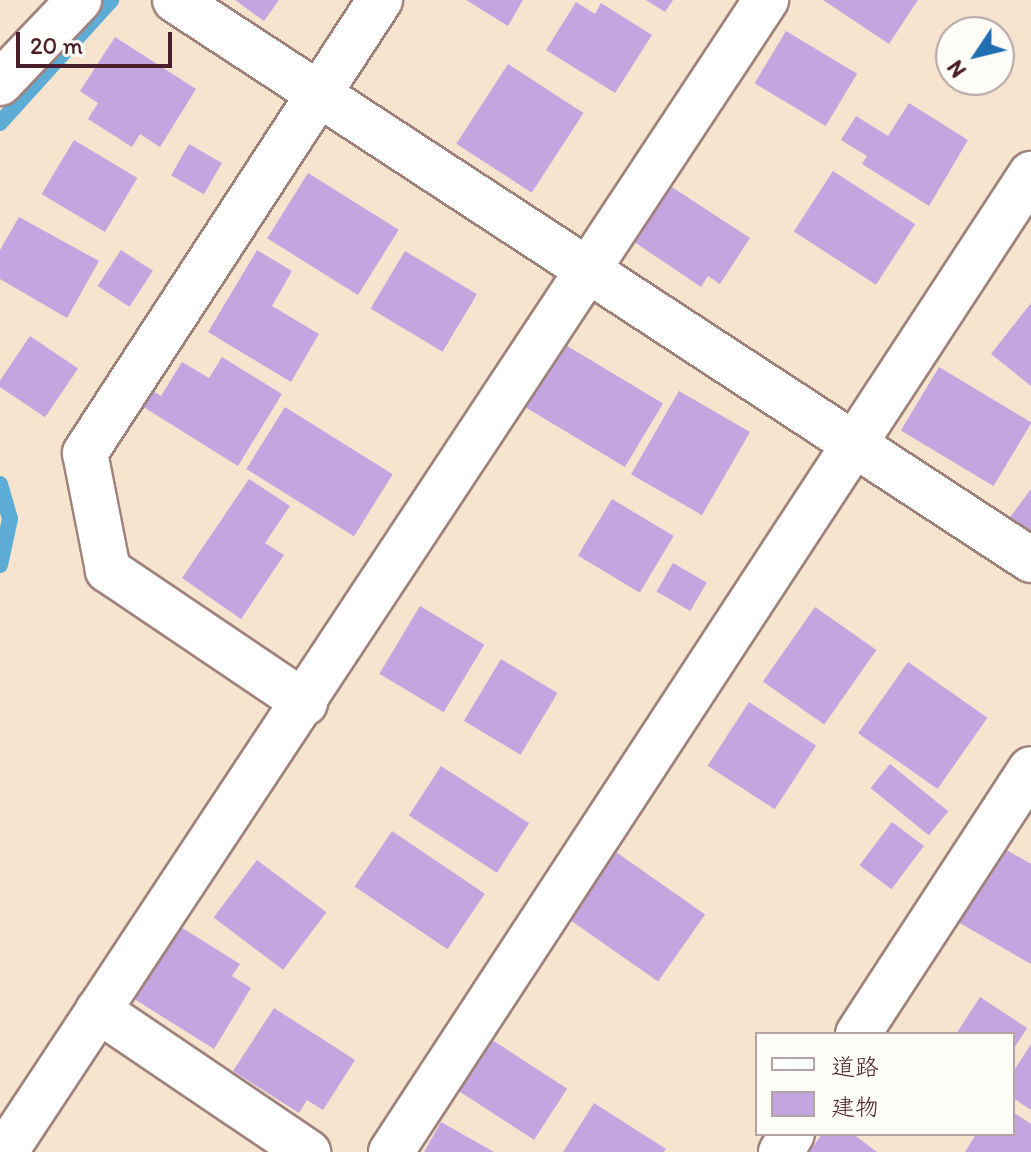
<!DOCTYPE html>
<html>
<head>
<meta charset="utf-8">
<style>
  body { margin:0 }
  #map { position:relative; width:1031px; height:1152px; overflow:hidden; background:#f6e4cf; font-family:Itim,"Klee One",sans-serif }
  div>[style] { position:absolute }
  [style*='--x'] { left:calc(var(--x)*1px); top:calc(var(--y)*1px); width:calc(var(--w)*1px); rotate:calc(var(--a)*1deg) }
  .stream>* { height:16px; margin:-8px; padding:0 8px; transform-origin:8px; border-radius:8px; background:#5cacd6 }
  .building>* { inset:0; background:#c3a6e0; transform-origin:0 0 }
  .roads { filter:drop-shadow(2px 0 #a0827d) drop-shadow(-2px 0 #a0827d) drop-shadow(0 2px #a0827d) drop-shadow(0 -2px #a0827d) }
  .street>* { height:44px; margin:-22px; padding:0 22px; transform-origin:22px; border-radius:22px; background:#fff }
  span { translate:-50% -50%; white-space:nowrap; text-align:center; line-height:1.15; -webkit-text-stroke:6px #fdfcf7; paint-order:stroke }
  .legend { position:absolute; left:755px; top:1032px; width:260px; height:104px; box-sizing:border-box; background:#fdfcf7; border:2px solid #b5a4a5; margin:0; padding:10px 14px; list-style:none; font-size:24px; color:#4a1f2b }
  .legend li { display:flex; align-items:center; gap:16px; height:40px }
  .legend b { width:40px; border:2px solid #b5a4a5 }
  .north { position:absolute; left:935px; top:16px; width:80px; height:80px; box-sizing:border-box; background:#fdfcf7; border:2px solid #b5a4a5; border-radius:50%; rotate:235deg; font-size:22px; font-weight:700; line-height:32px; text-align:center; color:#4a1f2b }
  .north::after { content:''; display:block; margin:auto; width:28px; height:36px; background:#1f6fb2; clip-path:polygon(50% 0,100% 100%,50% 72%,0 100%) }
  .scale { position:absolute; left:16px; top:32px; width:156px; height:36px; box-sizing:border-box; border:4px solid #4a1f2b; border-top:0; padding-left:10px; font-size:24px; line-height:28px; white-space:nowrap; color:#4a1f2b; -webkit-text-stroke:6px #fdfcf7; paint-order:stroke }
</style>
</head>
<body>
<div id="map">
  <div class="stream">
    <i style="--x:0;--y:123;--w:166;--a:-47.9"></i>
    <i style="--x:0;--y:484;--w:36;--a:74"></i>
    <i style="--x:10;--y:519;--w:47;--a:102.3"></i>
  </div>
  <div class="building">
    <i style="clip-path:polygon(235px 0,279px 0,264px 21px)"></i>
    <i style="clip-path:polygon(466px 0,523px 0,508px 26px)"></i>
    <i style="clip-path:polygon(646px 0,673px 0,665px 12px)"></i>
    <i style="clip-path:polygon(823px 0,918px 0,889px 44px)"></i>
    <i style="clip-path:polygon(576px 2px,595px 14px,601px 3px,652px 35px,615px 93px,546px 50px)"></i>
    <i style="left:786px;top:31px;width:83px;height:61px;rotate:31deg"></i>
    <i style="clip-path:polygon(115px 37px,196px 89px,160px 147px,140px 134px,132px 147px,88px 119px,98px 103px,80px 91px)"></i>
    <i style="left:508px;top:64px;width:90px;height:95px;rotate:33deg"></i>
    <i style="clip-path:polygon(909px 103px,968px 140px,929px 206px,862px 164px,867px 156px,841px 140px,856px 116px,888px 136px)"></i>
    <i style="left:74px;top:140px;width:74px;height:63px;rotate:31deg"></i>
    <i style="left:189px;top:144px;width:38px;height:36px;rotate:30deg"></i>
    <i style="left:833px;top:171px;width:98px;height:72px;rotate:33deg"></i>
    <i style="left:308px;top:173px;width:107px;height:77px;rotate:32deg"></i>
    <i style="clip-path:polygon(658px 178px,750px 238px,720px 284px,708px 276px,701px 287px,621px 233px)"></i>
    <i style="clip-path:polygon(19px 217px,99px 261px,67px 318px,0 279px,0 250px)"></i>
    <i style="left:121px;top:250px;width:38px;height:43px;rotate:33deg"></i>
    <i style="clip-path:polygon(257px 250px,292px 271px,272px 306px,319px 334px,291px 382px,208px 332px)"></i>
    <i style="left:405px;top:251px;width:84px;height:67px;rotate:31deg"></i>
    <i style="clip-path:polygon(1031px 303px,1031px 386px,991px 354px)"></i>
    <i style="left:549px;top:335px;width:133px;height:74px;rotate:31deg"></i>
    <i style="left:30px;top:336px;width:58px;height:59px;rotate:34deg"></i>
    <i style="clip-path:polygon(222px 357px,282px 394px,238px 466px,129px 398px,139px 382px,161px 396px,182px 362px,209px 378px)"></i>
    <i style="left:939px;top:367px;width:108px;height:74px;rotate:31deg"></i>
    <i style="left:679px;top:391px;width:82px;height:96px;rotate:30deg"></i>
    <i style="left:285px;top:407px;width:127px;height:73px;rotate:32deg"></i>
    <i style="clip-path:polygon(249px 479px,290px 506px,265px 543px,284px 555px,241px 619px,182px 578px)"></i>
    <i style="clip-path:polygon(1031px 489px,1031px 536px,1008px 520px)"></i>
    <i style="left:612px;top:499px;width:72px;height:66px;rotate:31deg"></i>
    <i style="left:673px;top:563px;width:39px;height:33px;rotate:30deg"></i>
    <i style="left:420px;top:606px;width:75px;height:79px;rotate:31deg"></i>
    <i style="left:815px;top:607px;width:75px;height:91px;rotate:35deg"></i>
    <i style="left:501px;top:659px;width:66px;height:72px;rotate:31deg"></i>
    <i style="left:908px;top:662px;width:97px;height:87px;rotate:35deg"></i>
    <i style="left:749px;top:702px;width:80px;height:76px;rotate:33deg"></i>
    <i style="left:890px;top:764px;width:75px;height:31px;rotate:39deg"></i>
    <i style="left:441px;top:766px;width:105px;height:59px;rotate:33deg"></i>
    <i style="left:892px;top:822px;width:40px;height:54px;rotate:37deg"></i>
    <i style="left:392px;top:831px;width:112px;height:67px;rotate:34deg"></i>
    <i style="clip-path:polygon(993px 842px,1031px 864px,1031px 964px,951px 918px)"></i>
    <i style="left:606px;top:845px;width:121px;height:82px;rotate:35deg"></i>
    <i style="left:257px;top:860px;width:87px;height:72px;rotate:37deg"></i>
    <i style="clip-path:polygon(176px 924px,240px 964px,232px 976px,251px 988px,214px 1049px,131px 997px)"></i>
    <i style="clip-path:polygon(980px 997px,1027px 1028px,1013px 1050px,1013px 1034px,956px 1034px)"></i>
    <i style="clip-path:polygon(274px 1008px,355px 1060px,323px 1110px,307px 1100px,299px 1113px,233px 1071px)"></i>
    <i style="left:480px;top:1032px;width:104px;height:61px;rotate:33deg"></i>
    <i style="clip-path:polygon(1031px 1044px,1031px 1110px,1013px 1098px,1013px 1072px)"></i>
    <i style="clip-path:polygon(594px 1103px,666px 1149px,664px 1152px,563px 1152px)"></i>
    <i style="clip-path:polygon(1013px 1112px,1031px 1124px,1031px 1152px,965px 1152px,976px 1134px,1013px 1134px)"></i>
    <i style="clip-path:polygon(441px 1122px,494px 1152px,424px 1152px)"></i>
    <i style="clip-path:polygon(822px 1134px,853px 1134px,877px 1152px,809px 1152px)"></i>
  </div>
  <div class="roads">
    <div class="street">
      <i style="--x:175;--y:0;--w:1023;--a:33.19"></i>
      <i style="--x:0;--y:83;--w:115;--a:-46.4"></i>
      <i style="--x:305;--y:703;--w:238;--a:-146"></i>
      <i style="--x:108;--y:570;--w:119;--a:-101.1"></i>
      <i style="--x:85;--y:453;--w:541;--a:-56.93"></i>
      <i style="--x:98;--y:1010;--w:254;--a:34.1"></i>
      <i style="--x:858;--y:1034;--w:316;--a:-56.9"></i>
      <i style="--x:5;--y:1152;--w:1381;--a:-56.55"></i>
      <i style="--x:391;--y:1152;--w:1169;--a:-56.8"></i>
      <i style="--x:781;--y:1152;--w:21;--a:-59"></i>
    </div>
  </div>
  <ul class="legend">
  <li><b style="height:10px;background:#fff"></b>道路</li>
  <li><b style="height:22px;background:#c3a6e0"></b>建物</li>
  </ul>
  <div class="north">N</div>
  <div class="scale">20 m</div>
</div>
</body>
</html>
